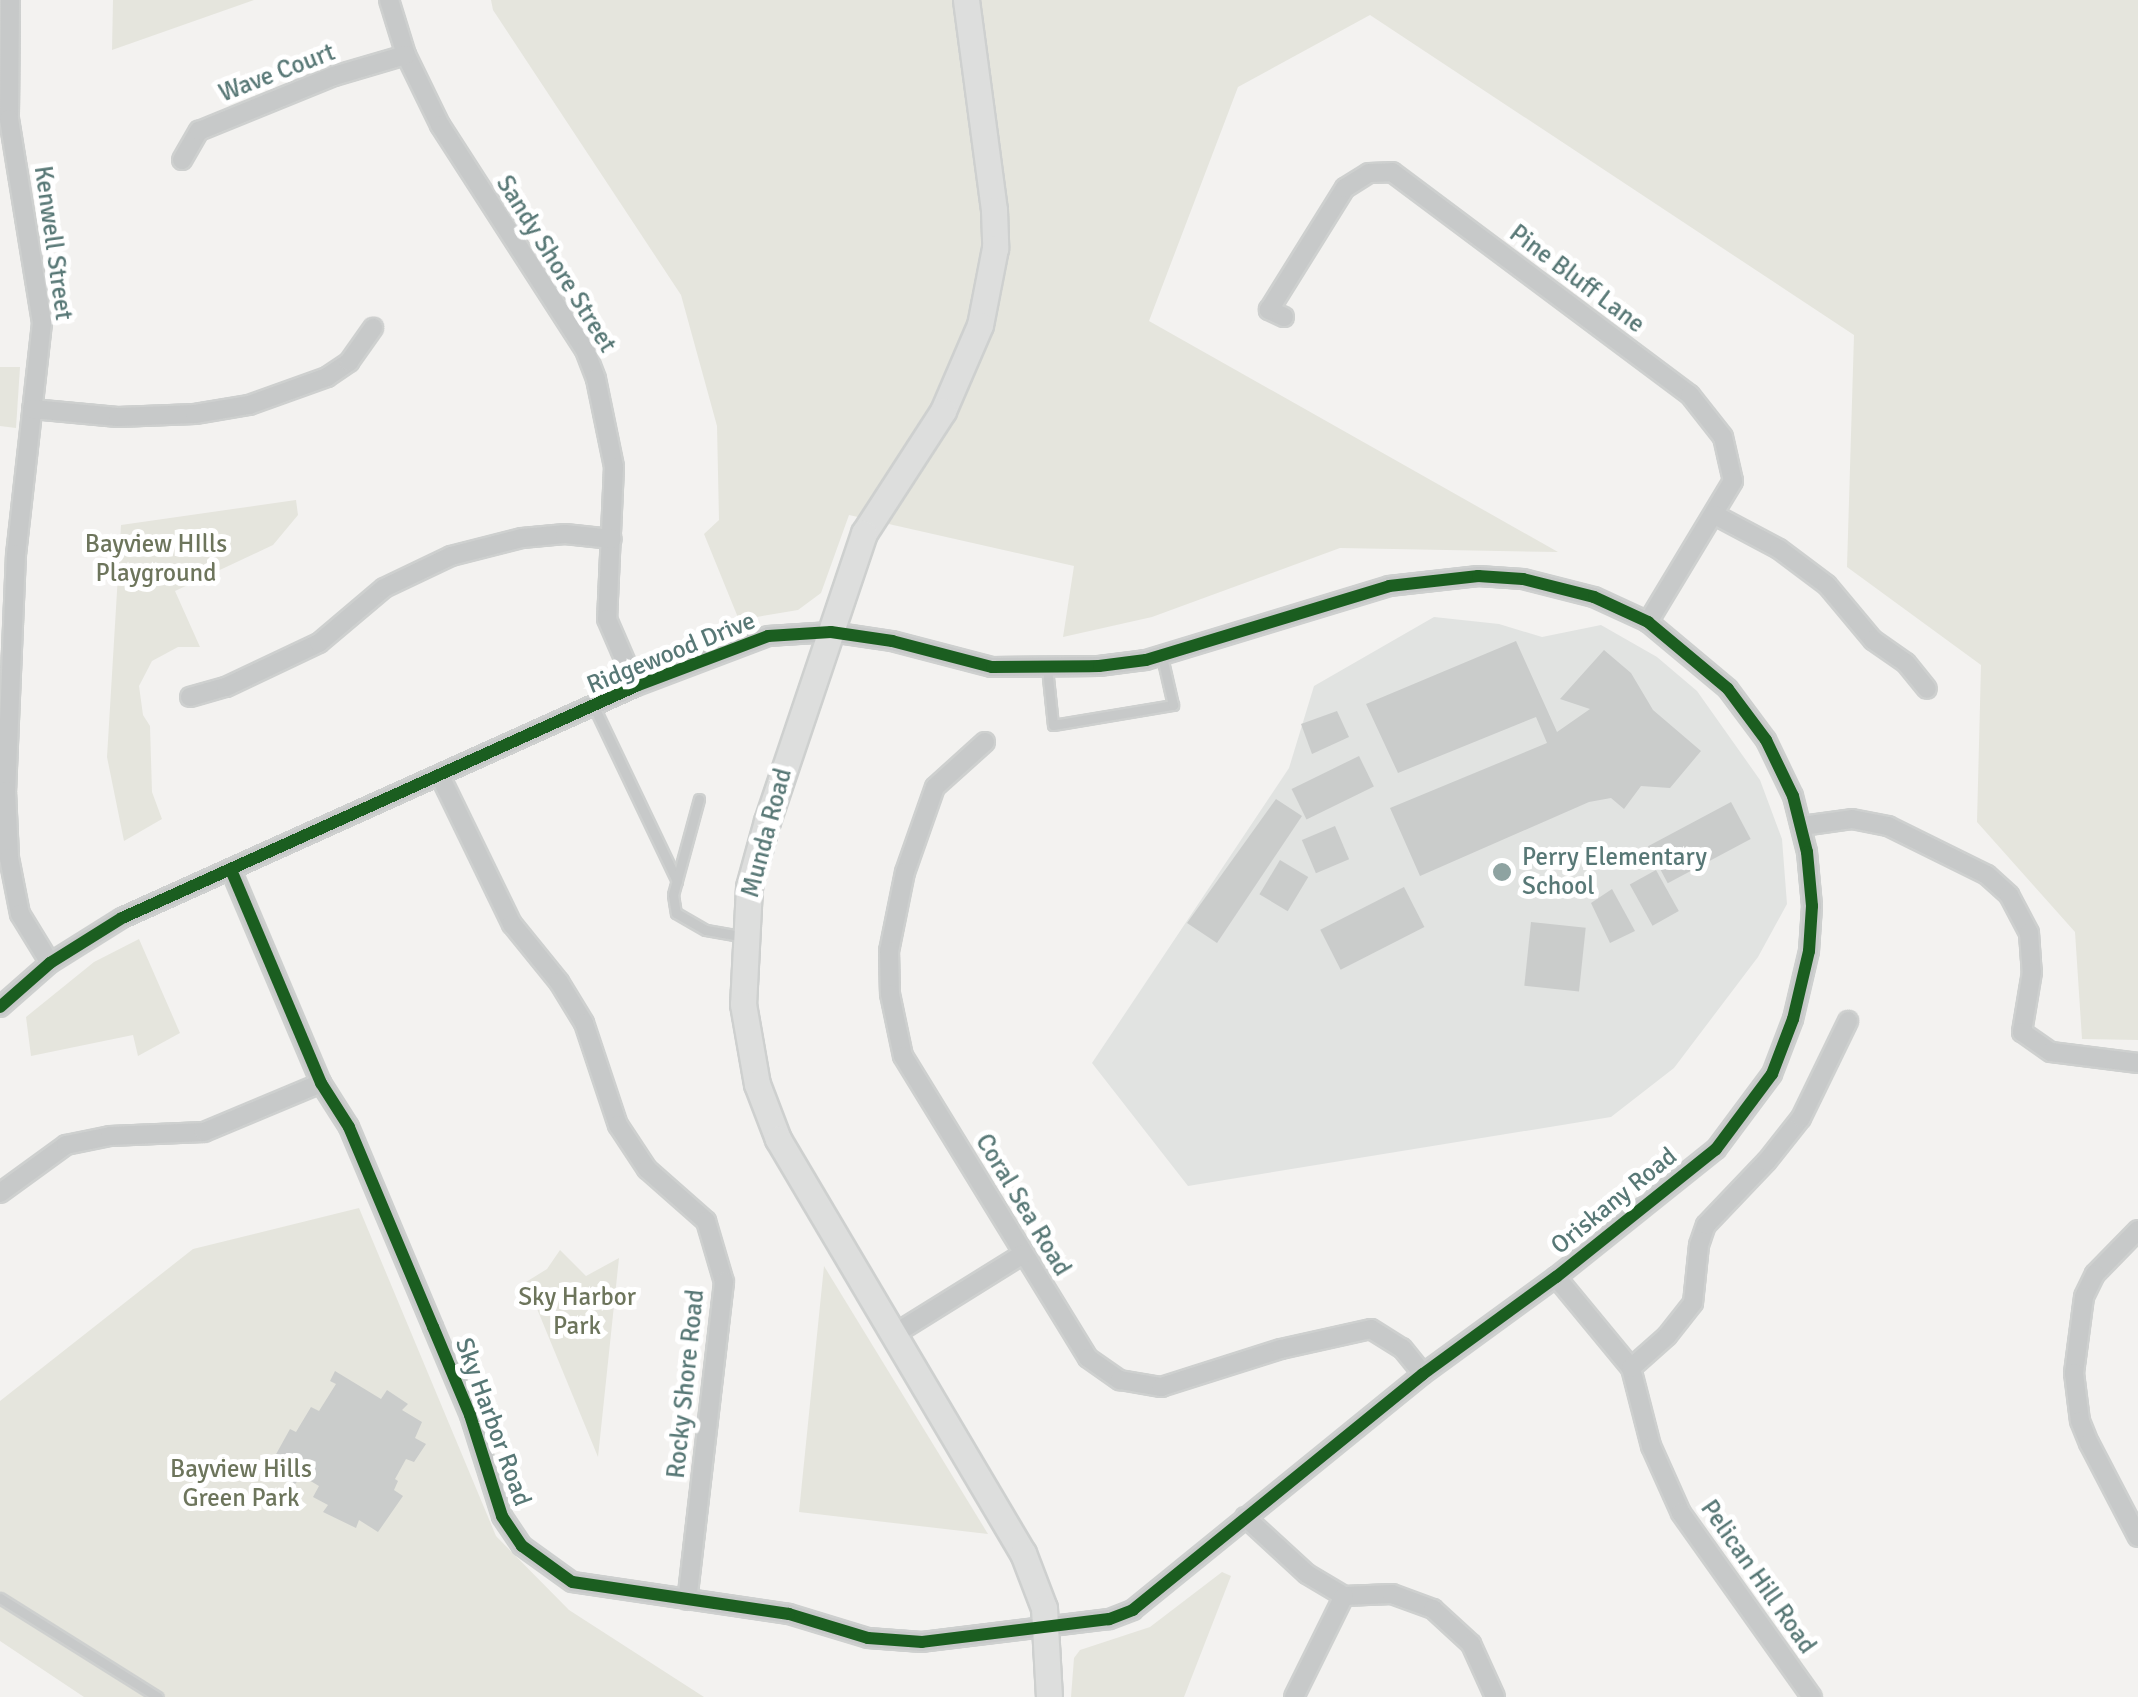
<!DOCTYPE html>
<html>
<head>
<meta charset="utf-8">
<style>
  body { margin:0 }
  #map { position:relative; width:2138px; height:1697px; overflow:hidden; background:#f3f2f0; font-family:Signika,sans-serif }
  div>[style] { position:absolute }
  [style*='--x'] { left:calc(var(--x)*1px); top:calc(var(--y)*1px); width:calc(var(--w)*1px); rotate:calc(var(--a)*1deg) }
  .built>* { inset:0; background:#e1e3e1 }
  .green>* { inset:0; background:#e5e5dd }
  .building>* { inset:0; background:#cacccb; transform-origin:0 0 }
  .roads { filter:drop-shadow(2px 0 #ced0cf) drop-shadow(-2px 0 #ced0cf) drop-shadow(0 2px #ced0cf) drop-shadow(0 -2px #ced0cf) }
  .lane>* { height:9px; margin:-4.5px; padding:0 4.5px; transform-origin:4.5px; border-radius:4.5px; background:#c7c9c9 }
  .street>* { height:18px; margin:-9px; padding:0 9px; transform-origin:9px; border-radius:9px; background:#c7c9c9 }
  .secondary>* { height:25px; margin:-12.5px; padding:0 12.5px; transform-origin:12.5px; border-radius:12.5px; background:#dddedd }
  .cycleway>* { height:12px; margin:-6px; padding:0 6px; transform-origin:6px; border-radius:6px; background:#1b5e20 }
  .dots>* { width:28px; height:28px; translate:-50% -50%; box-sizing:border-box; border:5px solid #fff; border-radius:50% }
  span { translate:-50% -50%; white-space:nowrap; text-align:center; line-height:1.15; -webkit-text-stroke:10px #fff; paint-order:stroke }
  .street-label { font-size:25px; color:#587876 }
  .park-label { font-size:25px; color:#6d755c }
  .poi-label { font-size:25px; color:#587876 }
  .left { translate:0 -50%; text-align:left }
</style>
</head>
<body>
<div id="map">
  <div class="built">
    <i style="clip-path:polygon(1434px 617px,1499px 624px,1542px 637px,1601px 625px,1657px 657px,1697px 691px,1760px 780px,1782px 839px,1787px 904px,1758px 957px,1674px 1068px,1611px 1117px,1188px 1186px,1092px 1063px,1289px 768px,1314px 686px)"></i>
  </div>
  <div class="green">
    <i style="clip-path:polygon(113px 0,254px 0,112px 50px)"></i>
    <i style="clip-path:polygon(491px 0,2138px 0,2138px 1040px,2082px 1039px,2075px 932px,1977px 822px,1981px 665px,1847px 567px,1854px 335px,1370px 15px,1238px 87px,1149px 321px,1558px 552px,1340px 548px,1152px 617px,1063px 637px,1074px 566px,849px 515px,821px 593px,798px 610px,739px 620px,704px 534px,719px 520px,717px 426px,681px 295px,493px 10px)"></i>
    <i style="clip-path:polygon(0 367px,20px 367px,16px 428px,0 426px)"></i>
    <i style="clip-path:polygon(296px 500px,298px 515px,273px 545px,175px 591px,200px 647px,178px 647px,152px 661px,139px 686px,143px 715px,150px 726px,152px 792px,162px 819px,124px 841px,107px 757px,121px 525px)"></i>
    <i style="clip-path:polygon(139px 939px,180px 1033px,138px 1056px,133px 1035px,31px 1056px,26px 1017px,94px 962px)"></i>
    <i style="clip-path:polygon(359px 1208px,496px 1536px,569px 1610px,704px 1697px,84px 1697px,0 1641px,0 1401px,193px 1249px)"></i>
    <i style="clip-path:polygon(560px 1250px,586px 1276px,619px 1258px,598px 1457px,526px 1282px,547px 1269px)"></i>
    <i style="clip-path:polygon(824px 1266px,988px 1534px,799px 1512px)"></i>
    <i style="clip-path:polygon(1222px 1572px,1231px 1576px,1184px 1697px,1071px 1697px,1074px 1658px,1080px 1650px,1150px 1627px)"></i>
  </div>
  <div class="building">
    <i style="clip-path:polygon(1516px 641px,1557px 732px,1590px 709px,1560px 699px,1604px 650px,1631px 673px,1653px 710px,1701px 751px,1670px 788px,1641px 786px,1624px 809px,1611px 798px,1589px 802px,1420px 876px,1390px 808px,1547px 743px,1536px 717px,1398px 773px,1366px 704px)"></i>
    <i style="clip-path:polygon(1337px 711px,1349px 737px,1312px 754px,1301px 724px)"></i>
    <i style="left:1359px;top:756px;width:34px;height:75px;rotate:64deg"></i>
    <i style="clip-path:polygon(1276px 799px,1302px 816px,1217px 943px,1187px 923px)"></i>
    <i style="left:1731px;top:802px;width:42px;height:94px;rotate:62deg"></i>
    <i style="left:1335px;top:826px;width:36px;height:36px;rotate:67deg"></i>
    <i style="left:1280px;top:860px;width:33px;height:40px;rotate:31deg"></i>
    <i style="left:1656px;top:870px;width:47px;height:30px;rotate:61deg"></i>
    <i style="left:1404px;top:887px;width:45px;height:94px;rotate:63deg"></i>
    <i style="clip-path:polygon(1612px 889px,1635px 931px,1610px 943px,1591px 903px)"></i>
    <i style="left:1531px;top:922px;width:55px;height:64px;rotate:6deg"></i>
    <i style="clip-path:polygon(335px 1371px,381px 1399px,387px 1390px,408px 1404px,402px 1410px,422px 1422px,415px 1438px,426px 1444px,414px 1462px,406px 1459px,395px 1479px,398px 1481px,394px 1490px,403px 1496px,378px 1532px,359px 1520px,356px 1528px,323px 1512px,328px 1505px,313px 1497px,319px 1486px,302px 1476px,295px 1484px,270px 1465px,290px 1429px,296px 1432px,311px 1407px,319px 1411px,336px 1384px,330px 1381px)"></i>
  </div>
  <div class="roads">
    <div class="lane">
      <i style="--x:1047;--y:668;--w:57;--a:84"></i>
      <i style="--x:1053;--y:725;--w:122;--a:-9.5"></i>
      <i style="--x:1173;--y:705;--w:49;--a:-102.9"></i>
      <i style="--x:594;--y:707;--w:193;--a:64.5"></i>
      <i style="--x:699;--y:799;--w:99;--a:105.2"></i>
      <i style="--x:673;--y:895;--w:18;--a:81"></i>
      <i style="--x:676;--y:913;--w:34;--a:30"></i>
      <i style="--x:706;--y:930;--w:39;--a:10"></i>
      <i style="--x:0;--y:1598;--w:186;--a:32.1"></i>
    </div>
    <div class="street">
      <i style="--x:10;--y:0;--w:119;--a:90.5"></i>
      <i style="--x:9;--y:119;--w:207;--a:80.8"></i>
      <i style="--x:42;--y:323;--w:232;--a:96.4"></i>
      <i style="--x:16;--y:554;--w:237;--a:92.4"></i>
      <i style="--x:6;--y:791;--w:67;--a:87.4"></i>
      <i style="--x:9;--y:858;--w:57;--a:78.9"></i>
      <i style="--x:20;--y:914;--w:57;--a:58.5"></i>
      <i style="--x:389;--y:0;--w:58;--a:72.8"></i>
      <i style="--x:406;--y:55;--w:78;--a:64.1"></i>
      <i style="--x:440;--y:125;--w:268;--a:57.2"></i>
      <i style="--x:585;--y:350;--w:31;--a:69"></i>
      <i style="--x:596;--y:379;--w:90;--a:78.4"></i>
      <i style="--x:614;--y:467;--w:152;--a:92.6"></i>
      <i style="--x:607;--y:619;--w:73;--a:66.6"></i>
      <i style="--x:182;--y:160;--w:34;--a:-60"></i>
      <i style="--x:199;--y:131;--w:146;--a:-22.2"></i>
      <i style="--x:334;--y:76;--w:75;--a:-16.3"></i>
      <i style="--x:1284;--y:317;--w:17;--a:-155"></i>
      <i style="--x:1269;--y:310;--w:144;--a:-58.1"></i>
      <i style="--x:1345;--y:188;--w:28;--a:-32"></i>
      <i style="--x:1369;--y:173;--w:23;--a:-2"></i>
      <i style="--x:1392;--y:172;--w:372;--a:36.8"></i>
      <i style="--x:1690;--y:395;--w:53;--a:51.8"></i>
      <i style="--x:1723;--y:437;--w:45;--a:77.2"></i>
      <i style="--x:1733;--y:481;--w:165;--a:121.1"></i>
      <i style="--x:32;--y:409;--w:86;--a:5.3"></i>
      <i style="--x:118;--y:417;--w:77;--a:-2.2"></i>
      <i style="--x:195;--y:414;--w:55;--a:-9.5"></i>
      <i style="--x:249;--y:405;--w:83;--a:-19.7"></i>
      <i style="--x:327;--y:377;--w:27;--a:-34"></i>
      <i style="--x:349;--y:362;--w:42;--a:-54.8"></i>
      <i style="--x:1715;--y:515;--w:72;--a:28"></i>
      <i style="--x:1779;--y:549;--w:60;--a:36.9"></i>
      <i style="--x:1827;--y:585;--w:72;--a:50.1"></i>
      <i style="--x:1873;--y:640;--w:40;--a:34.9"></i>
      <i style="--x:1906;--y:663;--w:33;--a:51"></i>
      <i style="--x:190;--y:697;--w:37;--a:-16"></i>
      <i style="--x:226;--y:687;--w:103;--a:-25.3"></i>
      <i style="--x:319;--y:643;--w:85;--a:-40.2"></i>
      <i style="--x:384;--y:588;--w:74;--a:-25.5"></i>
      <i style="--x:451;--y:556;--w:73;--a:-14.2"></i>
      <i style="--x:522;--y:538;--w:43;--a:-5.3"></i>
      <i style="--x:565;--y:534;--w:47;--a:6.1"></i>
      <i style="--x:985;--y:742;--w:67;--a:138"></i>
      <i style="--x:935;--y:787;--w:90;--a:109.4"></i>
      <i style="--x:905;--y:872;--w:81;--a:101.4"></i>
      <i style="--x:889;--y:951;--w:43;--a:88.7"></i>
      <i style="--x:890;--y:994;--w:63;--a:78.2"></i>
      <i style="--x:903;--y:1056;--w:354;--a:58.5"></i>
      <i style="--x:1088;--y:1358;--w:39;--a:35"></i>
      <i style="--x:1120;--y:1380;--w:42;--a:9.7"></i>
      <i style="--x:1161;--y:1387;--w:126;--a:-17.6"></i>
      <i style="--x:1281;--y:1349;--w:92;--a:-12.5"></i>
      <i style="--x:1371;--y:1329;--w:36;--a:32"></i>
      <i style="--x:1402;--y:1348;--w:33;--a:51"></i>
      <i style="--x:440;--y:776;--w:165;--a:64.1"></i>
      <i style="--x:512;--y:924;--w:75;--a:51"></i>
      <i style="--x:559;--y:982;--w:48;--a:58.6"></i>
      <i style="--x:584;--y:1023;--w:108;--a:71.6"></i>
      <i style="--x:618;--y:1125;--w:53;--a:56.6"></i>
      <i style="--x:647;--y:1169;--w:79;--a:41.4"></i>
      <i style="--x:706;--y:1221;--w:64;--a:73.6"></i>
      <i style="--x:724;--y:1282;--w:320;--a:96.6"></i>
      <i style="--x:1802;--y:826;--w:50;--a:-8"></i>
      <i style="--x:1852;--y:819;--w:37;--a:11"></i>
      <i style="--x:1888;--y:826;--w:110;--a:26.3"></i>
      <i style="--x:1987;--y:875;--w:30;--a:42"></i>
      <i style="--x:2009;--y:895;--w:43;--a:62.2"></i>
      <i style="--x:2029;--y:933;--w:39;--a:86"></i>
      <i style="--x:2032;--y:972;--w:61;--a:99.5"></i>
      <i style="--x:2022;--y:1032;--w:35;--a:35"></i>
      <i style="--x:2051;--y:1052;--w:88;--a:7.2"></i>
      <i style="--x:0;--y:1007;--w:67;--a:-41.3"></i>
      <i style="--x:50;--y:963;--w:85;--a:-32"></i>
      <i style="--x:122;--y:918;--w:564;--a:-24.29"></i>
      <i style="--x:636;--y:686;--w:141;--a:-20.7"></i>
      <i style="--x:768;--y:636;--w:63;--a:-3.6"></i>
      <i style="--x:831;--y:632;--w:62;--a:8.4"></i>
      <i style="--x:892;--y:641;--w:103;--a:14.6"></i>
      <i style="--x:992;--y:667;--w:107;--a:-0.5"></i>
      <i style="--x:1099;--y:666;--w:47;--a:-7.3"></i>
      <i style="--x:1146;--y:660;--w:254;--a:-16.9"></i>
      <i style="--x:1389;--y:586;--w:90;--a:-6.4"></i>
      <i style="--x:1478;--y:576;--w:45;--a:3.8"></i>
      <i style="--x:1523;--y:579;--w:73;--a:14.2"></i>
      <i style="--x:1594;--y:597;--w:60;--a:24.8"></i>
      <i style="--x:1648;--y:622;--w:104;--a:39.9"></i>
      <i style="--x:1728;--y:689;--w:64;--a:53.3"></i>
      <i style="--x:1766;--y:740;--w:62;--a:64.3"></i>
      <i style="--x:1793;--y:796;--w:58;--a:76"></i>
      <i style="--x:1807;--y:852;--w:54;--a:84.7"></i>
      <i style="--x:1812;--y:906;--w:45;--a:93.8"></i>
      <i style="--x:1809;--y:951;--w:70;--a:103.2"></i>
      <i style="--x:1793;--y:1019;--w:59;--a:110.9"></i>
      <i style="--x:1772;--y:1074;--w:94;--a:126.7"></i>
      <i style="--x:1716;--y:1149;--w:205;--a:141.3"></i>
      <i style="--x:1556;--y:1277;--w:165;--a:143.9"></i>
      <i style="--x:1423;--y:1374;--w:374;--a:140.9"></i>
      <i style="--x:1133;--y:1610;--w:26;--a:159"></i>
      <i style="--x:1109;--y:1619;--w:188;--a:173"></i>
      <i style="--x:922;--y:1642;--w:54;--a:-175.8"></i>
      <i style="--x:868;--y:1638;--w:83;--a:-163.1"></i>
      <i style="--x:789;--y:1614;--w:219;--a:-171.6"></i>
      <i style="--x:572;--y:1582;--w:62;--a:-144.2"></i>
      <i style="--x:522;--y:1546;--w:36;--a:-124"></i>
      <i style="--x:502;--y:1516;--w:106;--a:-107.6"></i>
      <i style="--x:470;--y:1415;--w:95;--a:-112.8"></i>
      <i style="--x:433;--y:1327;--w:217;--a:-112.8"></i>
      <i style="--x:349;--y:1127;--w:52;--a:-122.5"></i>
      <i style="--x:321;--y:1083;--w:231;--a:-112.9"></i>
      <i style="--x:0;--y:1193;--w:82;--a:-36"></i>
      <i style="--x:66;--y:1145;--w:45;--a:-11.6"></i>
      <i style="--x:110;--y:1136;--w:94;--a:-2.4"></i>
      <i style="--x:204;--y:1132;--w:127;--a:-22.7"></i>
      <i style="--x:2138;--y:1230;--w:62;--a:134.3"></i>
      <i style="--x:2095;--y:1274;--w:25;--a:116"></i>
      <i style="--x:2084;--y:1297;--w:77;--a:97.5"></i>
      <i style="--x:2074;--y:1373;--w:48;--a:82.9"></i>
      <i style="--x:2080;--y:1421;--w:24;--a:68"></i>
      <i style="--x:2089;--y:1443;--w:106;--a:62.5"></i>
      <i style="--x:1556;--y:1277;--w:118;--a:50.5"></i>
      <i style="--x:1631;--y:1368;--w:81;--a:75.6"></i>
      <i style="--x:1651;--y:1446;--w:73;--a:65.9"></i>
      <i style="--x:1681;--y:1513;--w:226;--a:54.6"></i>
      <i style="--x:893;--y:1335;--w:153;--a:-31.9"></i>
      <i style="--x:1631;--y:1368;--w:48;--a:-41.6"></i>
      <i style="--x:1667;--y:1336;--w:42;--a:-51.8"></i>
      <i style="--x:1693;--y:1303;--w:58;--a:-84.1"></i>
      <i style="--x:1699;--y:1245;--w:21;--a:-71"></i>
      <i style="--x:1706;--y:1225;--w:88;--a:-46.4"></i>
      <i style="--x:1767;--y:1161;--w:55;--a:-51.7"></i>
      <i style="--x:1801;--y:1118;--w:108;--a:-64.1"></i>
      <i style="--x:1245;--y:1517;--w:84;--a:42.6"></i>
      <i style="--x:1307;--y:1574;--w:43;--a:30.7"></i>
      <i style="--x:1344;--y:1596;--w:48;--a:-2.4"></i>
      <i style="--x:1392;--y:1594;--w:44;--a:20.1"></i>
      <i style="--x:1433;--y:1609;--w:52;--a:42.6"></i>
      <i style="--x:1471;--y:1644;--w:58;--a:65.6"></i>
      <i style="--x:1294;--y:1697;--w:113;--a:-63.7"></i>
    </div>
    <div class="secondary">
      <i style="--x:966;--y:0;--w:212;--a:82.4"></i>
      <i style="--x:994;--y:210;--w:38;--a:88"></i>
      <i style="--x:995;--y:248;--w:78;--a:101"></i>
      <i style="--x:980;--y:325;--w:94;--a:113.3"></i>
      <i style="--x:943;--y:411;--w:145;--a:122.9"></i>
      <i style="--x:864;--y:533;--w:304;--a:108.6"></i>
      <i style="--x:767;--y:821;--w:68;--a:105.3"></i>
      <i style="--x:749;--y:887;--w:117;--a:92.9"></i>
      <i style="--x:743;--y:1004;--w:81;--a:80.1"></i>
      <i style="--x:757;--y:1084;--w:59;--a:69.1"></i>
      <i style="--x:778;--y:1139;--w:481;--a:59.4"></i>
      <i style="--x:1023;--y:1553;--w:59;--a:69.1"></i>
      <i style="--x:1044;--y:1608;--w:89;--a:86.8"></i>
    </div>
  </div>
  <div class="cycleway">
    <i style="--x:0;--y:1007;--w:67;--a:-41.3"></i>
    <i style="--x:50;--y:963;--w:85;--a:-32"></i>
    <i style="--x:122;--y:918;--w:564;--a:-24.29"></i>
    <i style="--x:636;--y:686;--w:141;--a:-20.7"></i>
    <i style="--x:768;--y:636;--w:63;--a:-3.6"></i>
    <i style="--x:831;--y:632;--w:62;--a:8.4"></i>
    <i style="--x:892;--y:641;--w:103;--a:14.6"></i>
    <i style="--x:992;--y:667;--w:107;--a:-0.5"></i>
    <i style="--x:1099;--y:666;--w:47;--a:-7.3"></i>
    <i style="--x:1146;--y:660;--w:254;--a:-16.9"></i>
    <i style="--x:1389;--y:586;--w:90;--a:-6.4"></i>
    <i style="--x:1478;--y:576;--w:45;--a:3.8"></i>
    <i style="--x:1523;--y:579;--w:73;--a:14.2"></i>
    <i style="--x:1594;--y:597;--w:60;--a:24.8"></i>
    <i style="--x:1648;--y:622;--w:104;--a:39.9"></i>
    <i style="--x:1728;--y:689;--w:64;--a:53.3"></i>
    <i style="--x:1766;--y:740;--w:62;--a:64.3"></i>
    <i style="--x:1793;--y:796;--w:58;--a:76"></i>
    <i style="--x:1807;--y:852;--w:54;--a:84.7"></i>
    <i style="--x:1812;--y:906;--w:45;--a:93.8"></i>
    <i style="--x:1809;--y:951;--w:70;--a:103.2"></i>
    <i style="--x:1793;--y:1019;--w:59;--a:110.9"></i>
    <i style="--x:1772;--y:1074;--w:94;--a:126.7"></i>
    <i style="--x:1716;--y:1149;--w:205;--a:141.3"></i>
    <i style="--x:1556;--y:1277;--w:165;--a:143.9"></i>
    <i style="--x:1423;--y:1374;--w:374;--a:140.9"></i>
    <i style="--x:1133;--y:1610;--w:26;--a:159"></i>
    <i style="--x:1109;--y:1619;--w:188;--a:173"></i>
    <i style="--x:922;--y:1642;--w:54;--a:-175.8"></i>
    <i style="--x:868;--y:1638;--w:83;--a:-163.1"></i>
    <i style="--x:789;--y:1614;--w:219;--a:-171.6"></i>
    <i style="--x:572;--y:1582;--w:62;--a:-144.2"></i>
    <i style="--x:522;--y:1546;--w:36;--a:-124"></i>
    <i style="--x:502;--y:1516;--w:106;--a:-107.6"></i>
    <i style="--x:470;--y:1415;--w:95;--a:-112.8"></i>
    <i style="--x:433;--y:1327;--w:217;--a:-112.8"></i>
    <i style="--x:349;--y:1127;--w:52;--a:-122.5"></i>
    <i style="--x:321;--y:1083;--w:231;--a:-112.9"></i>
  </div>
  <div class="dots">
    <i style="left:1502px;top:872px;background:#8ea3a1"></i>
  </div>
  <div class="street-label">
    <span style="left:277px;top:73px;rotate:-21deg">Wave Court</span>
    <span style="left:53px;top:243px;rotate:82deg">Kenwell Street</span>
    <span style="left:556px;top:264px;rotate:58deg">Sandy Shore Street</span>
    <span style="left:1577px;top:279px;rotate:37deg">Pine Bluff Lane</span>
    <span style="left:671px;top:653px;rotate:-22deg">Ridgewood Drive</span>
    <span style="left:767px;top:833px;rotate:-75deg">Munda Road</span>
    <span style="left:1614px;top:1201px;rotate:-39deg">Oriskany Road</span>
    <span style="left:1023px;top:1205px;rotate:59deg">Coral Sea Road</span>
    <span style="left:686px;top:1384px;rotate:-84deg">Rocky Shore Road</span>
    <span style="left:493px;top:1422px;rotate:70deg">Sky Harbor Road</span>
    <span style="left:1758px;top:1577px;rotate:55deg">Pelican Hill Road</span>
  </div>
  <div class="park-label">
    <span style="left:156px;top:559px">Bayview HIlls<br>Playground</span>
    <span style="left:577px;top:1312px">Sky Harbor<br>Park</span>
    <span style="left:241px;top:1484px">Bayview Hills<br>Green Park</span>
  </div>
  <div class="poi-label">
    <span class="left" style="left:1522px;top:872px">Perry Elementary<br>School</span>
  </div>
</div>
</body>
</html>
